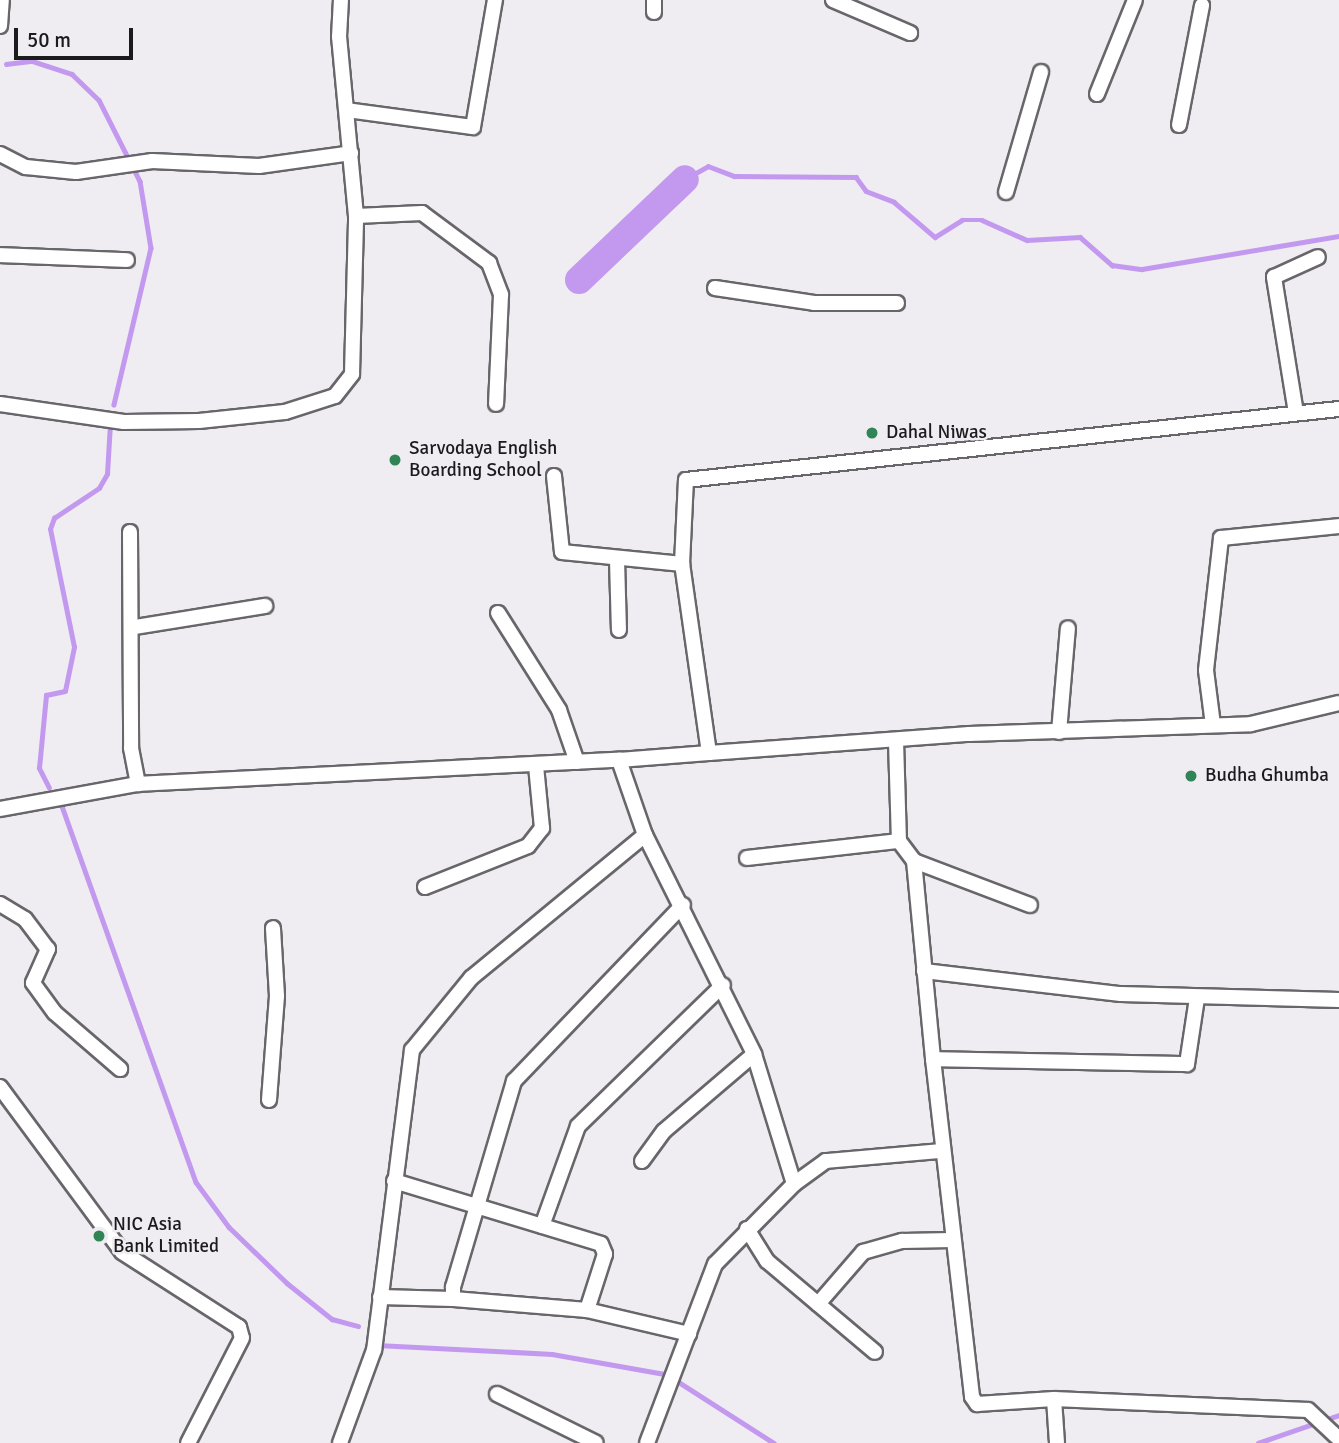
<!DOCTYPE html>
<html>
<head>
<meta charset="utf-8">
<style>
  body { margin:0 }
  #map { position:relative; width:1339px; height:1443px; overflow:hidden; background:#efedf2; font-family:Signika,sans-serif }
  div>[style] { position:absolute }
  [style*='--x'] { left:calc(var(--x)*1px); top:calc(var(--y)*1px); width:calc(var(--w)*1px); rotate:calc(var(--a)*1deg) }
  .stream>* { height:4.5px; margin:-2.25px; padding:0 2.25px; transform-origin:2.25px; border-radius:2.25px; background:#c399ef }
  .river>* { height:28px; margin:-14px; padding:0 14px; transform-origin:14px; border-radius:14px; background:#c399ef }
  .roads { filter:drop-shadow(2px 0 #68666b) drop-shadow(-2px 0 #68666b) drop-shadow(0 2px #68666b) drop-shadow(0 -2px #68666b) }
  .street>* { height:14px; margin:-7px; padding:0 7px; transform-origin:7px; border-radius:7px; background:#fff }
  .dots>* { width:19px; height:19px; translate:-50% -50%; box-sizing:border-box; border:4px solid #efedf2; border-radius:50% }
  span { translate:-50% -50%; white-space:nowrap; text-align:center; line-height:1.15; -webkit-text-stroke:5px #efedf2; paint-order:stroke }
  .poi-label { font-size:19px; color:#1b1a1c }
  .left { translate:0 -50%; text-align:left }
  .scale { position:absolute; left:14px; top:28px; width:119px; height:32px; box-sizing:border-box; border:4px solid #1b1a1c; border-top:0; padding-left:9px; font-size:21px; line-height:24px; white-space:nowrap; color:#1b1a1c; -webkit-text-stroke:5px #efedf2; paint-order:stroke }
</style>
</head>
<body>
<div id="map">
  <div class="stream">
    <i style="--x:6;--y:64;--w:26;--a:-7"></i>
    <i style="--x:32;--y:61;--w:42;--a:18"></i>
    <i style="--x:72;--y:74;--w:37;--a:44"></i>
    <i style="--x:99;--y:100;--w:91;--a:63.2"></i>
    <i style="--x:140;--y:181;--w:68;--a:80.7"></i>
    <i style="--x:151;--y:248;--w:161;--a:103.3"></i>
    <i style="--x:685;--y:179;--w:26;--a:-29"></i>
    <i style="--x:708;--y:166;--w:28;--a:21"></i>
    <i style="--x:734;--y:176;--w:122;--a:0.5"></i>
    <i style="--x:856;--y:177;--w:17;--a:54"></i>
    <i style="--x:866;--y:191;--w:30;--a:21"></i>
    <i style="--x:894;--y:202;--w:54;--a:40.5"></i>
    <i style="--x:935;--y:237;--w:32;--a:-32"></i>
    <i style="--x:962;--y:220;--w:20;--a:0"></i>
    <i style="--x:982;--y:220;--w:49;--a:24"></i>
    <i style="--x:1027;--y:240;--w:53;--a:-3.2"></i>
    <i style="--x:1080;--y:237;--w:43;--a:41.2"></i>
    <i style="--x:1112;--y:265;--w:30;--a:8"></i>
    <i style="--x:1142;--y:269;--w:200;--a:-9.5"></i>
    <i style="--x:49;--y:788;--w:22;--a:-117"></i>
    <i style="--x:39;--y:768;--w:73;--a:-84.5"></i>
    <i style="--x:46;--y:695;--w:19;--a:-12"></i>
    <i style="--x:65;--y:691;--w:45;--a:-78.4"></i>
    <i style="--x:74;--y:647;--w:120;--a:-101.5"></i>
    <i style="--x:50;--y:529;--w:12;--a:-70"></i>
    <i style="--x:54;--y:518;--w:54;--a:-33.7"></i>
    <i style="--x:99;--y:488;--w:16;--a:-60"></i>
    <i style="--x:107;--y:474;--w:51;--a:-86.6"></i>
    <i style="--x:62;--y:806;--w:399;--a:70.4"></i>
    <i style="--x:196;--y:1182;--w:56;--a:53.7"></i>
    <i style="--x:229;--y:1227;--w:81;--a:44"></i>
    <i style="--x:287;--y:1283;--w:58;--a:38.7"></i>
    <i style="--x:332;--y:1319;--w:27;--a:15"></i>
    <i style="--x:377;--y:1345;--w:175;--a:2.9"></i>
    <i style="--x:552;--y:1354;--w:114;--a:10.1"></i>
    <i style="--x:677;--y:1381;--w:115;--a:32.6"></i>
    <i style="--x:1258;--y:1443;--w:86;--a:-19.1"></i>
  </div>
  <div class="river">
    <i style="--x:579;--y:280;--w:146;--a:-43.6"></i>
  </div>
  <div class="roads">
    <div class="street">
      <i style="--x:833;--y:0;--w:84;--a:23.2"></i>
      <i style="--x:654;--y:12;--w:12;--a:-90"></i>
      <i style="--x:0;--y:26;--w:26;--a:-86"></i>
      <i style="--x:1097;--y:94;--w:101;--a:-68"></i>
      <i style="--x:347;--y:110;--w:127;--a:7.7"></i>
      <i style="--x:473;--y:127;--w:129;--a:-80.2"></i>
      <i style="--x:1179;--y:125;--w:122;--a:-79.1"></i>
      <i style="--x:0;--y:154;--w:29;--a:27"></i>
      <i style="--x:26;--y:167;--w:50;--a:5.7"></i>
      <i style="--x:76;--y:172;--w:77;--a:-8.2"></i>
      <i style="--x:152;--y:161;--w:107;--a:2.7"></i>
      <i style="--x:259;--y:166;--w:93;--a:-8"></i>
      <i style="--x:1006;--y:192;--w:125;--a:-73.7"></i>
      <i style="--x:356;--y:216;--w:66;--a:-2.6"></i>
      <i style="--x:422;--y:213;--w:84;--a:36.7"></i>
      <i style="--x:489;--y:263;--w:34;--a:69"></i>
      <i style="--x:501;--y:295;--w:109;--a:92.6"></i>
      <i style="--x:0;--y:255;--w:127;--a:2.3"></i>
      <i style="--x:715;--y:288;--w:100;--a:8.6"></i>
      <i style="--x:814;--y:303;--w:83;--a:0"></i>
      <i style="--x:0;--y:404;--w:125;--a:8.3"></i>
      <i style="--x:124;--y:422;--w:75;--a:-0.8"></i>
      <i style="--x:199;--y:421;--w:86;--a:-6"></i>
      <i style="--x:285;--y:412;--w:52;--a:-17.7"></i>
      <i style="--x:335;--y:396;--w:28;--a:-52"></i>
      <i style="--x:352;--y:374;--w:158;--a:-88.5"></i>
      <i style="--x:356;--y:216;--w:180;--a:-95.4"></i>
      <i style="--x:339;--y:37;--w:37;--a:-87"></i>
      <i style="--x:1296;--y:413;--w:138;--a:-99.2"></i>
      <i style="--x:1274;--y:277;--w:48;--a:-24.4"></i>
      <i style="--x:554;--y:476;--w:76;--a:84"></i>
      <i style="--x:562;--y:552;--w:121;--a:5.7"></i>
      <i style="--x:130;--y:532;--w:216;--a:89.7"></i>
      <i style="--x:131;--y:748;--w:37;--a:79"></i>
      <i style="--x:617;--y:560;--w:70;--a:88.4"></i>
      <i style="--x:498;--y:613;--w:115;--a:57.8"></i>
      <i style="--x:559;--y:710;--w:55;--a:70.9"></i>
      <i style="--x:135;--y:627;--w:132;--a:-9.2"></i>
      <i style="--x:1213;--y:725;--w:55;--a:-97.3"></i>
      <i style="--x:1206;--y:670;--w:133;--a:-83.5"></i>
      <i style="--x:1221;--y:538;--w:119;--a:-5.8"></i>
      <i style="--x:1059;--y:732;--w:104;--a:-85.1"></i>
      <i style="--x:896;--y:741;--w:100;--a:88.3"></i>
      <i style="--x:899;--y:841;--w:25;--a:53"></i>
      <i style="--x:914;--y:861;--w:124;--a:20.8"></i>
      <i style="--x:709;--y:753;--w:261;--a:-4.2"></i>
      <i style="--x:969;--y:734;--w:282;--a:-2"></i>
      <i style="--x:1251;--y:724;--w:90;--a:-13.4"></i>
      <i style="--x:619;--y:760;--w:90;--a:-4.4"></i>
      <i style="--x:709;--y:753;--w:191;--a:-98.1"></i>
      <i style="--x:682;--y:564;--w:84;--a:-87.3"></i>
      <i style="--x:686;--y:480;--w:657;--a:-6.21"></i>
      <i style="--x:0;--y:809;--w:140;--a:-10.3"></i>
      <i style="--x:138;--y:784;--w:482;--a:-2.9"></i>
      <i style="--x:619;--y:760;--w:79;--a:70.9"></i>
      <i style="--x:645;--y:835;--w:225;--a:140.6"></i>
      <i style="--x:471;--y:978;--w:93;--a:129.3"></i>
      <i style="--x:412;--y:1050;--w:302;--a:97.2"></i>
      <i style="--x:374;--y:1350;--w:99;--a:110.1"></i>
      <i style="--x:645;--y:835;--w:245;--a:63.5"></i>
      <i style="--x:754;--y:1054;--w:136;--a:72.9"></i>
      <i style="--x:794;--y:1184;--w:112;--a:134.6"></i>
      <i style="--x:715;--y:1264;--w:191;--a:110.8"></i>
      <i style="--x:747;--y:858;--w:153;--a:-6.4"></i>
      <i style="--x:914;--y:861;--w:199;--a:84.5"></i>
      <i style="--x:425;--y:887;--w:111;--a:-21.7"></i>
      <i style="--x:528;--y:846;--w:23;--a:-52"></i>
      <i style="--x:542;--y:828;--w:62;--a:-95.5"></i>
      <i style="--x:0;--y:904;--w:29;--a:31"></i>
      <i style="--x:25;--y:919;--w:38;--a:53"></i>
      <i style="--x:48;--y:949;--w:37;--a:114"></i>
      <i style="--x:33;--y:983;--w:37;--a:54"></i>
      <i style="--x:55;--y:1013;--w:86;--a:40.7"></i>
      <i style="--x:924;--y:971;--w:198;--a:6.7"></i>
      <i style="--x:1121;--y:994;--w:218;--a:1.6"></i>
      <i style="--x:1197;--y:998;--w:67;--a:98.6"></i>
      <i style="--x:1187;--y:1064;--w:254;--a:-178.9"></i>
      <i style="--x:933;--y:1059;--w:340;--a:83.4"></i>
      <i style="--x:972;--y:1397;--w:9;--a:54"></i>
      <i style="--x:977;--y:1404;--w:77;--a:-3.7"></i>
      <i style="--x:1054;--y:1399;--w:254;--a:2.5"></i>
      <i style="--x:1308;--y:1410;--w:42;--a:43.1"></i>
      <i style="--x:0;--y:1087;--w:205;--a:53.5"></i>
      <i style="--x:122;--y:1252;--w:139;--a:32.7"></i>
      <i style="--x:239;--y:1327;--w:11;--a:75"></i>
      <i style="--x:242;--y:1338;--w:118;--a:117.2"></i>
      <i style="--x:269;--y:1100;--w:104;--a:-85.6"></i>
      <i style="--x:277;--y:996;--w:68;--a:-93.4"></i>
      <i style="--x:642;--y:1161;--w:37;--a:-54"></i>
      <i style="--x:664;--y:1131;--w:118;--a:-40.5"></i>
      <i style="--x:394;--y:1181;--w:216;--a:16.9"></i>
      <i style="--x:601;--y:1244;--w:11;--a:68"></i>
      <i style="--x:605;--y:1254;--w:59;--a:107.8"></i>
      <i style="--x:587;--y:1310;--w:105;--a:13.2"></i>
      <i style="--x:794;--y:1184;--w:39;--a:-36"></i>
      <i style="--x:826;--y:1161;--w:115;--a:-5"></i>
      <i style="--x:542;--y:1226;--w:106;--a:-70.2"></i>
      <i style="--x:578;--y:1126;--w:202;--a:-44.2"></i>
      <i style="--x:747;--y:1229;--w:38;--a:58"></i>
      <i style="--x:767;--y:1261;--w:141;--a:40.1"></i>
      <i style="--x:380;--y:1297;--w:73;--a:1.6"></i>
      <i style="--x:818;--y:1304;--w:69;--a:-49.1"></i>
      <i style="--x:863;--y:1252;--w:41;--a:-15.8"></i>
      <i style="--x:902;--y:1241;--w:50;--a:-1.1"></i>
      <i style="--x:587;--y:1310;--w:134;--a:-175.3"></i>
      <i style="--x:453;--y:1299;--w:12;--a:-90"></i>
      <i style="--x:453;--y:1287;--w:215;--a:-73.5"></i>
      <i style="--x:514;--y:1081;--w:244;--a:-46.2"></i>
      <i style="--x:497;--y:1394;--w:110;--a:26.3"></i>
      <i style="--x:1054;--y:1399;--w:44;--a:86.1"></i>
    </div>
  </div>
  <div class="dots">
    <i style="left:872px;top:433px;background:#318456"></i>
    <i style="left:395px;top:460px;background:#318456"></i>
    <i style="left:1191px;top:776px;background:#318456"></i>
    <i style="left:99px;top:1236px;background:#318456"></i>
  </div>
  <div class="poi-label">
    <span class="left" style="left:886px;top:433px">Dahal Niwas</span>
    <span class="left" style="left:409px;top:460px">Sarvodaya English<br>Boarding School</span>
    <span class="left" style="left:1205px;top:776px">Budha Ghumba</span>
    <span class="left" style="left:113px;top:1236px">NIC Asia<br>Bank Limited</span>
  </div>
  <div class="scale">50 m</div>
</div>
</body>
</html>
